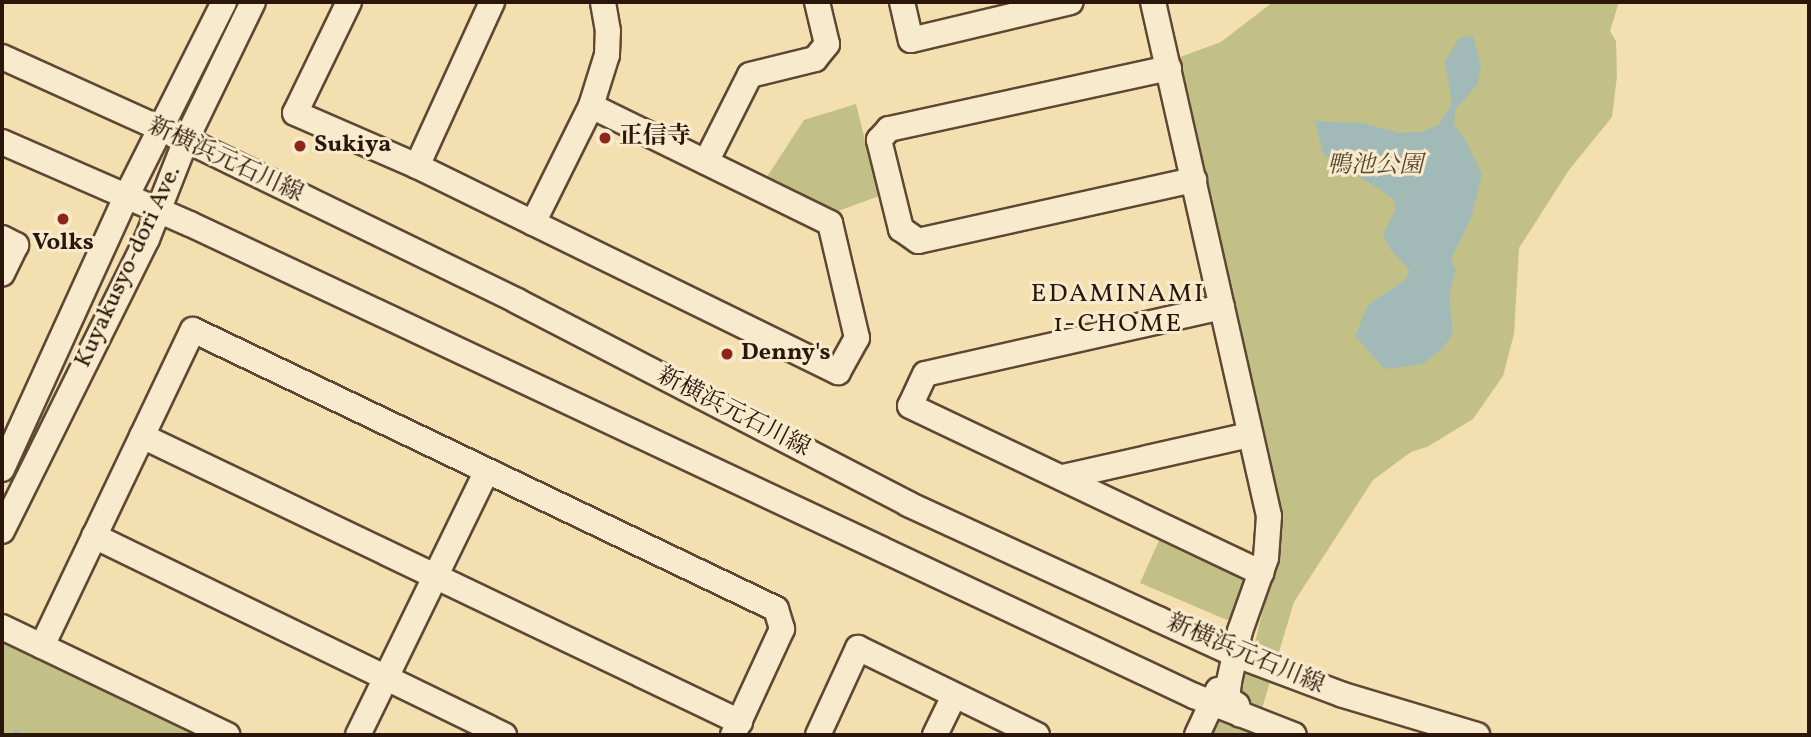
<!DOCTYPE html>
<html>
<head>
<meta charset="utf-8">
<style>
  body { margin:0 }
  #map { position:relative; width:1811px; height:737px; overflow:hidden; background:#f4dfb0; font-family:Vollkorn,"Noto Serif JP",serif }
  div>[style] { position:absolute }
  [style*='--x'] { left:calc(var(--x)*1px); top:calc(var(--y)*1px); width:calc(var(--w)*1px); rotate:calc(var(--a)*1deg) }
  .green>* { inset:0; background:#c2c087 }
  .water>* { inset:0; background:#a1bab7 }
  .stream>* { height:5px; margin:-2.5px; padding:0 2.5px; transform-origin:2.5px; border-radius:2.5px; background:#a1bab7 }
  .roads { filter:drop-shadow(2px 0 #5e4834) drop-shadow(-2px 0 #5e4834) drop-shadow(0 2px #5e4834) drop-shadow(0 -2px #5e4834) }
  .minor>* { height:24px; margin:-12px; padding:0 12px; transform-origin:12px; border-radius:12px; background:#f8eacc }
  .dots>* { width:19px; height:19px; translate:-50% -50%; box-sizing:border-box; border:4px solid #f8eacc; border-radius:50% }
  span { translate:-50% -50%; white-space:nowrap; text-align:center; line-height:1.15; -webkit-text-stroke:6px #f8eacc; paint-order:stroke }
  .poi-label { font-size:24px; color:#2c150b; font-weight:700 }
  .left { translate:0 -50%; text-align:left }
  .street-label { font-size:24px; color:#2c150b }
  .park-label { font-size:24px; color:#594830; font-style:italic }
  .neighbourhood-label { font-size:26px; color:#2c150b; letter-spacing:2px }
  .frame { position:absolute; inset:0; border:4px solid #2c150b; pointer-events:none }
</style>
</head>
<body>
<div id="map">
  <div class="green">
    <i style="clip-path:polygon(1273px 2px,1619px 2px,1610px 31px,1616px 41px,1617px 76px,1612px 117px,1569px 170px,1519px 248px,1514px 334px,1503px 376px,1473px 419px,1427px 447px,1411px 452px,1373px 480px,1294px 602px,1254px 735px,1212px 735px,1252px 655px,1271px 576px,1278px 529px,1272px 474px,1180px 57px,1221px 42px)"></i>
    <i style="clip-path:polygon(856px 104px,879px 196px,830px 214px,763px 183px,804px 120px)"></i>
    <i style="clip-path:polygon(1161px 536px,1246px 579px,1231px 618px,1227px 620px,1140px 583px)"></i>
    <i style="clip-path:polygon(2px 638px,205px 735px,2px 735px)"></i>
  </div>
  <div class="water">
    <i style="clip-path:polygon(1473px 36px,1481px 67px,1477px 85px,1455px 110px,1454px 125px,1466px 141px,1482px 174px,1471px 219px,1451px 259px,1456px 270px,1449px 295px,1453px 332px,1444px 347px,1423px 364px,1385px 369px,1355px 336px,1368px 305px,1405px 280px,1410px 271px,1390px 249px,1383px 235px,1396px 208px,1393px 198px,1323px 154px,1315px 121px,1363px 123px,1400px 133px,1421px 132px,1438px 125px,1452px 104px,1445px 62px,1459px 38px)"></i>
  </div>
  <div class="stream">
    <i style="--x:15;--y:732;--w:6;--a:31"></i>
  </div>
  <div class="roads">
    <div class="minor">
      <i style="--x:349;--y:2;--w:123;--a:115.9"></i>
      <i style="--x:295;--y:113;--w:133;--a:23.5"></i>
      <i style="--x:417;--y:166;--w:469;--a:26.1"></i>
      <i style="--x:838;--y:372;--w:39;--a:-61"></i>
      <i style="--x:857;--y:338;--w:118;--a:-103.2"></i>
      <i style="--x:830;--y:223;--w:266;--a:-153.9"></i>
      <i style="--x:902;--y:2;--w:39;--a:77"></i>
      <i style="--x:911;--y:40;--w:164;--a:-13.4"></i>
      <i style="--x:1153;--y:2;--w:527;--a:77.28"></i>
      <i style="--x:1269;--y:516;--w:42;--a:94.1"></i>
      <i style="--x:1266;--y:558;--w:77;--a:109.6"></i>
      <i style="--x:1240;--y:631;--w:52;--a:102.2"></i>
      <i style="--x:1229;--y:682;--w:16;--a:97"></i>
      <i style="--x:1227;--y:698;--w:12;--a:35"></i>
      <i style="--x:1237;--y:705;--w:10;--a:73"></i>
      <i style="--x:2;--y:57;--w:202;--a:24.3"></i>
      <i style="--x:186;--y:140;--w:368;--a:25.9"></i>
      <i style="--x:517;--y:301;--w:441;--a:27.4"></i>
      <i style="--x:908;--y:504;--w:275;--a:24.7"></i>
      <i style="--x:1158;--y:619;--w:84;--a:24.7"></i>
      <i style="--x:1234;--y:654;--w:116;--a:20.6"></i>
      <i style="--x:1343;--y:695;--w:140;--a:16.6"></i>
      <i style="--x:1169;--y:68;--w:287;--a:167.7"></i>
      <i style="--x:889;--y:129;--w:15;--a:132"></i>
      <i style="--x:879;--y:140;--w:92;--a:76.1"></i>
      <i style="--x:901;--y:229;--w:21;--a:35"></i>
      <i style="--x:918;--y:241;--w:283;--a:-12.5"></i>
      <i style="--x:2;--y:142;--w:205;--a:23.6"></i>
      <i style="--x:190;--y:224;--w:1109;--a:25.18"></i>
      <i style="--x:1194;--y:696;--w:107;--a:21.3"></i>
      <i style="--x:706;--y:162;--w:97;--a:-63.2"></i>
      <i style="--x:750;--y:75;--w:67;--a:-13.8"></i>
      <i style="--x:815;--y:59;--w:19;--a:-51"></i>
      <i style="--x:827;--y:44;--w:43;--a:-103.4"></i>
      <i style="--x:417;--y:166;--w:180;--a:-65.4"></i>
      <i style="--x:533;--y:223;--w:131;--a:-63.6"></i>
      <i style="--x:591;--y:106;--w:53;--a:-72.6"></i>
      <i style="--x:607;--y:55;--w:24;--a:-88"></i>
      <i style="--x:608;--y:31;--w:29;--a:-100"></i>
      <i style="--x:2;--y:238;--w:16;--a:27"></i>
      <i style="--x:16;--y:245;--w:32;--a:116"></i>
      <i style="--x:1222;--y:307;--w:304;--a:167.3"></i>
      <i style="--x:925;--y:374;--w:35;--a:115"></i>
      <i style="--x:910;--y:406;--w:389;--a:25.4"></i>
      <i style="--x:142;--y:436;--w:663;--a:25.56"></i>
      <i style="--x:2;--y:469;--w:301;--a:-65.5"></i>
      <i style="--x:127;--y:195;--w:216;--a:-63.3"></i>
      <i style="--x:1063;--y:477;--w:192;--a:-12.7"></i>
      <i style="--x:2;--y:531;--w:326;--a:-63.6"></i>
      <i style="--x:147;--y:239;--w:106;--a:-68.5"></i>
      <i style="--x:186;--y:140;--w:153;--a:-64.1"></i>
      <i style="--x:94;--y:536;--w:456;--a:25.9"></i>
      <i style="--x:2;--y:627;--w:250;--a:25.6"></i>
      <i style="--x:42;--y:646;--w:350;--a:-64.5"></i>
      <i style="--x:193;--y:330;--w:646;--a:25.57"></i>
      <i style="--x:776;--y:609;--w:21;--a:73"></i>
      <i style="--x:782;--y:629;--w:117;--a:114.8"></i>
      <i style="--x:358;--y:735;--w:292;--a:-64"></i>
      <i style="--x:818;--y:735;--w:96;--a:-65.3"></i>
      <i style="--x:858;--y:648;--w:199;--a:25.9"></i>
      <i style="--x:935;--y:735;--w:43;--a:-64"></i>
      <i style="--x:1197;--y:735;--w:50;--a:-65"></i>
    </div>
  </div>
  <div class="dots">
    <i style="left:605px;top:138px;background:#8f2418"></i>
    <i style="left:300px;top:146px;background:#8f2418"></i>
    <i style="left:63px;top:219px;background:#8f2418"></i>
    <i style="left:727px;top:354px;background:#8f2418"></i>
  </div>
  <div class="poi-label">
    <span class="left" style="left:619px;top:138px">正信寺</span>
    <span class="left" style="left:314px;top:146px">Sukiya</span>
    <span style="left:63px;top:244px">Volks</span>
    <span class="left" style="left:741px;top:354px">Denny's</span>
  </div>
  <div class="street-label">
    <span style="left:225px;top:161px;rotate:25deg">新横浜元石川線</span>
    <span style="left:129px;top:267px;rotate:-65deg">Kuyakusyo-dori Ave.</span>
    <span style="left:733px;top:413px;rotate:27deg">新横浜元石川線</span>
    <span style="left:1245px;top:655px;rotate:23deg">新横浜元石川線</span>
  </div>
  <div class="park-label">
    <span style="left:1375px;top:167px">鴨池公園</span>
  </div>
  <div class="neighbourhood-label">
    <span style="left:1118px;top:310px">EDAMINAMI<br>1-CHOME</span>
  </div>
  <div class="frame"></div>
</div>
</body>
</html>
